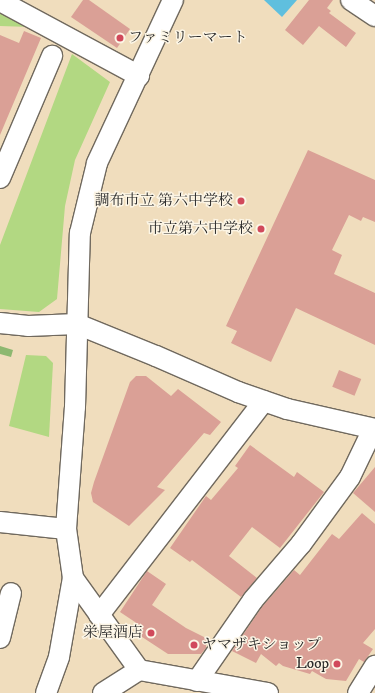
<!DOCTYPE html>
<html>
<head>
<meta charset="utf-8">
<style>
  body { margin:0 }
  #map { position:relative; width:375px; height:693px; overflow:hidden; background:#f0ddbd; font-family:"IM FELL DW Pica","Noto Serif JP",serif }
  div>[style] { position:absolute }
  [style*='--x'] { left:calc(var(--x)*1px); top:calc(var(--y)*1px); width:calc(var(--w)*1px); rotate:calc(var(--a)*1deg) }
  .green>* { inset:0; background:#b2d882 }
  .forest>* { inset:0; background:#8db870 }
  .water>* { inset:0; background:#5fbfde }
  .building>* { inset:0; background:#daa096; transform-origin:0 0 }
  .roads { filter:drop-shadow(1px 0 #70695e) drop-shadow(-1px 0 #70695e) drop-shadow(0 1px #70695e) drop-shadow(0 -1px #70695e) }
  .minor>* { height:20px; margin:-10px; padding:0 10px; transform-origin:10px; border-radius:10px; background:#fff }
  .dots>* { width:11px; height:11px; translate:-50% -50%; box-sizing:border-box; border:2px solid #fcf5e5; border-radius:50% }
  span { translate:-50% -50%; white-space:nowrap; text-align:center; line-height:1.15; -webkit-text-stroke:3px #fcf5e5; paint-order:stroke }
  .poi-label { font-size:15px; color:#2b2b2b }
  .left { translate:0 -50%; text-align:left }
  .right { translate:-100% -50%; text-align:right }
</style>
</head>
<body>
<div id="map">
  <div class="green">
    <i style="clip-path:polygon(0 11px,30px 27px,0 26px)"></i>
    <i style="clip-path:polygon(72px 54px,110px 82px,75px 160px,65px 206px,57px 299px,39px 312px,0 309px,0 245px)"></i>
    <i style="clip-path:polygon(26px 355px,46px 356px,53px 363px,49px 437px,9px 426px)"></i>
  </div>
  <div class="forest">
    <i style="clip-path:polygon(0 346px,13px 350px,11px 357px,0 354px)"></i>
  </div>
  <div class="water">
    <i style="clip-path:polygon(264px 0,297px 0,282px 17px)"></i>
  </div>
  <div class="building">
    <i style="clip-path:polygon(83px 0,89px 0,130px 29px,117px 48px,71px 17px)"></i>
    <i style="clip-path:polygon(309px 0,333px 0,327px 8px,331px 11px,329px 13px,356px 33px,346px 47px,319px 26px,303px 45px,285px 30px)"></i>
    <i style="clip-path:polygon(24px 31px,41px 38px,0 135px,0 35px,19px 43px)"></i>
    <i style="clip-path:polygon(308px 150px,375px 180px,375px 222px,363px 217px,361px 221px,349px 215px,332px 250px,342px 255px,334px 274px,375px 293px,375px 345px,296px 308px,271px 362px,231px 343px,237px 331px,226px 326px)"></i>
    <i style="left:339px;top:370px;width:24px;height:18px;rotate:22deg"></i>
    <i style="clip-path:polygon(136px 376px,146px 376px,171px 396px,178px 389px,221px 422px,210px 435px,204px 433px,157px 487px,165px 490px,129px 526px,93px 502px,91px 493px,94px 482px,130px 382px)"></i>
    <i style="clip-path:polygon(250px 445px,294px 477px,297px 472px,324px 492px,280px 548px,252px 527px,229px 556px,257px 578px,241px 597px,192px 560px,190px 562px,170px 548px,206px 496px,211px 500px,238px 468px,235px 466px)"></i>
    <i style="clip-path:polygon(375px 467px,375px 512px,353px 493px)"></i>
    <i style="clip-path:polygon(362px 513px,375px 524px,375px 629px,363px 643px,373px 649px,364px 662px,359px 659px,346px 681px,326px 679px,312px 671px,310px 674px,283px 666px,279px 663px,276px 666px,261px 654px,256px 663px,232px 651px,262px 607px,294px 570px,300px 575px,332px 534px,339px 539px)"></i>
    <i style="clip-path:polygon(147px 571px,166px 584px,152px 605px,186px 628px,206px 638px,206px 648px,201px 654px,168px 654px,136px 633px,141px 626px,120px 612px)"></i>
  </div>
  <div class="roads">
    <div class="minor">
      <i style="--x:351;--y:0;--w:29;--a:34"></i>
      <i style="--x:0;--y:1;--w:158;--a:28.3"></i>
      <i style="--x:0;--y:178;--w:133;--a:-66.9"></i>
      <i style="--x:0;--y:323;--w:28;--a:6"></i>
      <i style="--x:28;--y:326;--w:49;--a:-2.3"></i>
      <i style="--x:77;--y:324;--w:85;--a:22.1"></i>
      <i style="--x:156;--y:356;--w:90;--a:23.7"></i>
      <i style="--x:238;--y:392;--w:52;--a:19.1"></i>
      <i style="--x:287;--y:409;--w:90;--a:12.8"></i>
      <i style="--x:0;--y:522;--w:66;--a:6.1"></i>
      <i style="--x:73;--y:578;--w:113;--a:54.3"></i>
      <i style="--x:99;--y:615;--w:270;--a:-52.4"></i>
      <i style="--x:0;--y:638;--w:46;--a:-76.3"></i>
      <i style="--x:197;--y:681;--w:98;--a:-55.3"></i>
      <i style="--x:253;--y:600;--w:74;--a:-49.4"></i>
      <i style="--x:301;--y:544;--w:83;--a:-53.8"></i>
      <i style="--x:350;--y:477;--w:53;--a:-64.4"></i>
      <i style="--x:46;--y:693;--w:38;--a:-70"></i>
      <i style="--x:59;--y:657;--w:80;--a:-80"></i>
      <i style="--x:73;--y:578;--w:49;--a:-98.1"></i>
      <i style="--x:66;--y:529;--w:122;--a:-85.8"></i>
      <i style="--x:75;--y:407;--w:174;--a:-88.4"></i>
      <i style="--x:80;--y:233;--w:72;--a:-76.3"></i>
      <i style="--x:97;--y:163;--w:180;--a:-65"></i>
      <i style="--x:103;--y:693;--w:43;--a:-32.6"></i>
      <i style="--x:139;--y:670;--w:131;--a:10.1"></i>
      <i style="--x:358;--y:693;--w:32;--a:-58"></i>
    </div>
  </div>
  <div class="dots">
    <i style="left:120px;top:38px;background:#d1495b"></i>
    <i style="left:241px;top:201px;background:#d1495b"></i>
    <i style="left:261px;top:229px;background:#d1495b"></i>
    <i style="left:151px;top:633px;background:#d1495b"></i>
    <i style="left:194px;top:645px;background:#d1495b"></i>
    <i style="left:337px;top:664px;background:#d1495b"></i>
  </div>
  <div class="poi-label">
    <span class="left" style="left:128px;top:38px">ファミリーマート</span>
    <span class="right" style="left:233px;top:201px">調布市立 第六中学校</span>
    <span class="right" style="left:253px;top:229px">市立第六中学校</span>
    <span class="right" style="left:143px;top:633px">栄屋酒店</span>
    <span class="left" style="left:202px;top:645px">ヤマザキショップ</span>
    <span class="right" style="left:329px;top:664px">Loop</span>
  </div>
</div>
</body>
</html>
